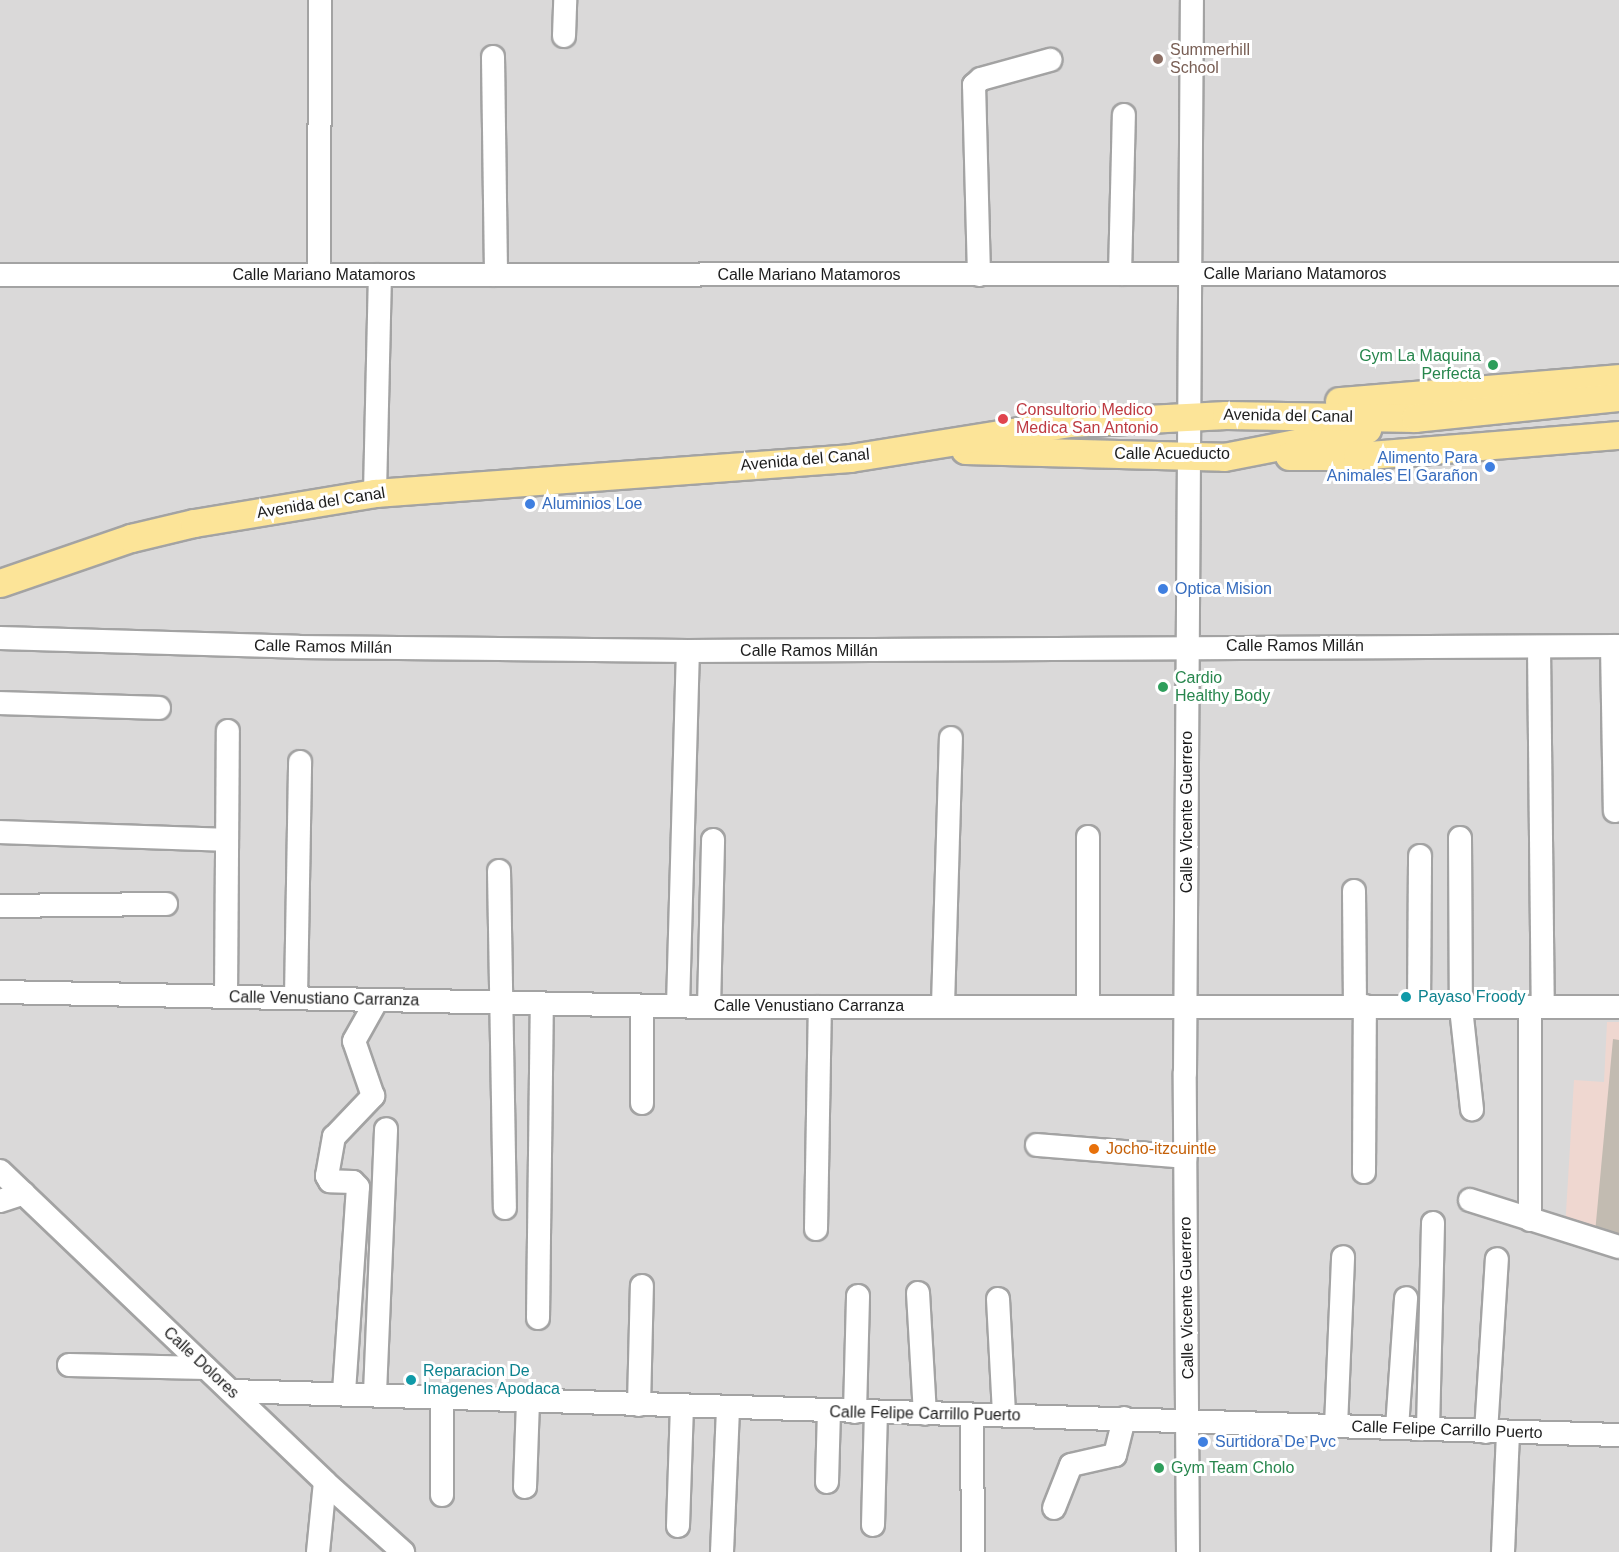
<!DOCTYPE html>
<html>
<head>
<meta charset="utf-8">
<style>
  body { margin:0 }
  #map { position:relative; width:1619px; height:1552px; overflow:hidden; background:#eeece1; font-family:Arial,sans-serif }
  div>[style] { position:absolute }
  [style*='--x'] { left:calc(var(--x)*1px); top:calc(var(--y)*1px); width:calc(var(--w)*1px); rotate:calc(var(--a)*1deg) }
  .residential>* { inset:0; background:#dad9d9; transform-origin:0 0 }
  .commercial>* { inset:0; background:#efd7d0 }
  .building>* { inset:0; background:#c2bbb1 }
  .roads { filter:drop-shadow(2px 0 #a3a3a3) drop-shadow(-2px 0 #a3a3a3) drop-shadow(0 2px #a3a3a3) drop-shadow(0 -2px #a3a3a3) }
  .minor>* { height:22px; margin:-11px; padding:0 11px; transform-origin:11px; border-radius:11px; background:#fff }
  .major>* { height:27px; margin:-13.5px; padding:0 13.5px; transform-origin:13.5px; border-radius:13.5px; background:#fce498 }
  .dots>* { width:16px; height:16px; translate:-50% -50%; box-sizing:border-box; border:3px solid #fff; border-radius:50% }
  span { translate:-50% -50%; white-space:nowrap; text-align:center; line-height:1.15; -webkit-text-stroke:6px #fff; paint-order:stroke }
  .education-label { font-size:16px; color:#785e54 }
  .left { translate:0 -50%; text-align:left }
  .street-label { font-size:16px; color:#1c1c1c }
  .leisure-label { font-size:16px; color:#27864d }
  .right { translate:-100% -50%; text-align:right }
  .health-label { font-size:16px; color:#be3a42 }
  .shop-label { font-size:16px; color:#366cbe }
  .culture-label { font-size:16px; color:#0d838f }
  .food-label { font-size:16px; color:#c56008 }
</style>
</head>
<body>
<div id="map">
  <div class="residential">
    <i style="left:0;top:0;width:1619px;height:1552px"></i>
  </div>
  <div class="commercial">
    <i style="clip-path:polygon(1607px 1022px,1619px 1022px,1619px 1235px,1565px 1229px,1574px 1080px,1604px 1082px)"></i>
  </div>
  <div class="building">
    <i style="clip-path:polygon(1613px 1039px,1619px 1040px,1619px 1235px,1595px 1233px)"></i>
  </div>
  <div class="roads">
    <div class="minor">
      <i style="--x:564;--y:36;--w:36;--a:-88"></i>
      <i style="--x:493;--y:57;--w:218;--a:89.2"></i>
      <i style="--x:1120;--y:274;--w:159;--a:-88.6"></i>
      <i style="--x:0;--y:275;--w:1619;--a:-0.04"></i>
      <i style="--x:319;--y:275;--w:275;--a:-89.8"></i>
      <i style="--x:979;--y:275;--w:190;--a:-91.5"></i>
      <i style="--x:974;--y:85;--w:9;--a:-41"></i>
      <i style="--x:981;--y:79;--w:72;--a:-15.4"></i>
      <i style="--x:375;--y:493;--w:218;--a:-88.7"></i>
      <i style="--x:0;--y:638;--w:298;--a:1.7"></i>
      <i style="--x:298;--y:647;--w:390;--a:0.6"></i>
      <i style="--x:688;--y:651;--w:931;--a:-0.31"></i>
      <i style="--x:1612;--y:646;--w:165;--a:89"></i>
      <i style="--x:1539;--y:647;--w:359;--a:89.4"></i>
      <i style="--x:0;--y:703;--w:159;--a:1.8"></i>
      <i style="--x:0;--y:832;--w:227;--a:2"></i>
      <i style="--x:1088;--y:837;--w:168;--a:90"></i>
      <i style="--x:1460;--y:838;--w:170;--a:89.7"></i>
      <i style="--x:1461;--y:1008;--w:102;--a:83.8"></i>
      <i style="--x:499;--y:871;--w:337;--a:89"></i>
      <i style="--x:1354;--y:891;--w:115;--a:89.5"></i>
      <i style="--x:0;--y:906;--w:166;--a:-0.7"></i>
      <i style="--x:0;--y:992;--w:709;--a:1.21"></i>
      <i style="--x:709;--y:1007;--w:910;--a:0"></i>
      <i style="--x:226;--y:997;--w:266;--a:-89.6"></i>
      <i style="--x:296;--y:997;--w:235;--a:-89"></i>
      <i style="--x:943;--y:1005;--w:267;--a:-88.3"></i>
      <i style="--x:678;--y:1006;--w:355;--a:-88.4"></i>
      <i style="--x:1419;--y:1006;--w:150;--a:-89.6"></i>
      <i style="--x:642;--y:1007;--w:96;--a:90"></i>
      <i style="--x:709;--y:1007;--w:167;--a:-88.6"></i>
      <i style="--x:1530;--y:1008;--w:212;--a:90"></i>
      <i style="--x:1037;--y:1145;--w:149;--a:4.6"></i>
      <i style="--x:0;--y:1171;--w:450;--a:43.7"></i>
      <i style="--x:325;--y:1482;--w:105;--a:41.9"></i>
      <i style="--x:1364;--y:1172;--w:166;--a:-89.7"></i>
      <i style="--x:1470;--y:1200;--w:156;--a:17.5"></i>
      <i style="--x:0;--y:1201;--w:25;--a:-18"></i>
      <i style="--x:816;--y:1229;--w:222;--a:-89"></i>
      <i style="--x:918;--y:1293;--w:121;--a:86.7"></i>
      <i style="--x:998;--y:1299;--w:116;--a:87"></i>
      <i style="--x:538;--y:1318;--w:313;--a:-89.3"></i>
      <i style="--x:69;--y:1365;--w:137;--a:1.3"></i>
      <i style="--x:232;--y:1391;--w:1388;--a:1.82"></i>
      <i style="--x:344;--y:1392;--w:205;--a:-86.1"></i>
      <i style="--x:358;--y:1187;--w:7;--a:-135"></i>
      <i style="--x:353;--y:1182;--w:23;--a:-178"></i>
      <i style="--x:330;--y:1181;--w:6;--a:-121"></i>
      <i style="--x:327;--y:1176;--w:40;--a:-80"></i>
      <i style="--x:334;--y:1137;--w:57;--a:-46.4"></i>
      <i style="--x:373;--y:1096;--w:58;--a:-109.1"></i>
      <i style="--x:354;--y:1041;--w:47;--a:-60.7"></i>
      <i style="--x:375;--y:1393;--w:264;--a:-87.6"></i>
      <i style="--x:442;--y:1396;--w:99;--a:90"></i>
      <i style="--x:639;--y:1405;--w:119;--a:-88.6"></i>
      <i style="--x:855;--y:1412;--w:116;--a:-88.5"></i>
      <i style="--x:972;--y:1416;--w:136;--a:89.6"></i>
      <i style="--x:1336;--y:1426;--w:169;--a:-87.6"></i>
      <i style="--x:1397;--y:1428;--w:130;--a:-86"></i>
      <i style="--x:1428;--y:1429;--w:206;--a:-88.6"></i>
      <i style="--x:1486;--y:1432;--w:173;--a:-86.4"></i>
      <i style="--x:827;--y:1482;--w:70;--a:-88.4"></i>
      <i style="--x:525;--y:1487;--w:88;--a:-88"></i>
      <i style="--x:1054;--y:1508;--w:46;--a:-68.4"></i>
      <i style="--x:1071;--y:1465;--w:45;--a:-12.8"></i>
      <i style="--x:1115;--y:1455;--w:38;--a:-76"></i>
      <i style="--x:873;--y:1525;--w:113;--a:-88.5"></i>
      <i style="--x:678;--y:1526;--w:120;--a:-88.1"></i>
      <i style="--x:318;--y:1552;--w:70;--a:-84.3"></i>
      <i style="--x:722;--y:1552;--w:144;--a:-87.6"></i>
      <i style="--x:1188;--y:1552;--w:479;--a:-90.4"></i>
      <i style="--x:1185;--y:1073;--w:1073;--a:-89.63"></i>
      <i style="--x:1503;--y:1552;--w:119;--a:-87.6"></i>
    </div>
    <div class="major">
      <i style="--x:1339;--y:401;--w:281;--a:-4.7"></i>
      <i style="--x:965;--y:450;--w:259;--a:1.5"></i>
      <i style="--x:1224;--y:457;--w:146;--a:-11.1"></i>
      <i style="--x:1289;--y:456;--w:68;--a:0"></i>
      <i style="--x:1357;--y:456;--w:263;--a:-4.6"></i>
      <i style="--x:0;--y:583;--w:139;--a:-19"></i>
      <i style="--x:131;--y:538;--w:65;--a:-13.4"></i>
      <i style="--x:194;--y:523;--w:183;--a:-9.4"></i>
      <i style="--x:375;--y:493;--w:476;--a:-4.2"></i>
      <i style="--x:850;--y:458;--w:221;--a:-9.1"></i>
      <i style="--x:1068;--y:423;--w:158;--a:-2.9"></i>
      <i style="--x:1226;--y:415;--w:189;--a:0.9"></i>
      <i style="--x:1415;--y:418;--w:205;--a:-5.9"></i>
    </div>
  </div>
  <div class="dots">
    <i style="left:1158px;top:59px;background:#8d6e63"></i>
    <i style="left:1493px;top:365px;background:#2e9e5b"></i>
    <i style="left:1003px;top:419px;background:#e0444e"></i>
    <i style="left:1490px;top:467px;background:#3f7fe0"></i>
    <i style="left:530px;top:504px;background:#3f7fe0"></i>
    <i style="left:1163px;top:589px;background:#3f7fe0"></i>
    <i style="left:1163px;top:687px;background:#2e9e5b"></i>
    <i style="left:1406px;top:997px;background:#0f9aa8"></i>
    <i style="left:1094px;top:1149px;background:#e8710a"></i>
    <i style="left:411px;top:1380px;background:#0f9aa8"></i>
    <i style="left:1203px;top:1442px;background:#3f7fe0"></i>
    <i style="left:1159px;top:1468px;background:#2e9e5b"></i>
  </div>
  <div class="education-label">
    <span class="left" style="left:1170px;top:59px">Summerhill<br>School</span>
  </div>
  <div class="street-label">
    <span style="left:1295px;top:274px">Calle Mariano Matamoros</span>
    <span style="left:324px;top:275px">Calle Mariano Matamoros</span>
    <span style="left:809px;top:275px">Calle Mariano Matamoros</span>
    <span style="left:1288px;top:416px;rotate:1deg">Avenida del Canal</span>
    <span style="left:1172px;top:454px">Calle Acueducto</span>
    <span style="left:805px;top:460px;rotate:-5deg">Avenida del Canal</span>
    <span style="left:321px;top:503px;rotate:-9deg">Avenida del Canal</span>
    <span style="left:1295px;top:646px">Calle Ramos Millán</span>
    <span style="left:323px;top:647px;rotate:1deg">Calle Ramos Millán</span>
    <span style="left:809px;top:651px">Calle Ramos Millán</span>
    <span style="left:1187px;top:812px;rotate:-90deg">Calle Vicente Guerrero</span>
    <span style="left:324px;top:999px;rotate:1deg">Calle Venustiano Carranza</span>
    <span style="left:809px;top:1006px">Calle Venustiano Carranza</span>
    <span style="left:1187px;top:1298px;rotate:-91deg">Calle Vicente Guerrero</span>
    <span style="left:201px;top:1363px;rotate:43deg">Calle Dolores</span>
    <span style="left:925px;top:1414px;rotate:1deg">Calle Felipe Carrillo Puerto</span>
    <span style="left:1447px;top:1430px;rotate:2deg">Calle Felipe Carrillo Puerto</span>
  </div>
  <div class="leisure-label">
    <span class="right" style="left:1481px;top:365px">Gym La Maquina<br>Perfecta</span>
    <span class="left" style="left:1175px;top:687px">Cardio<br>Healthy Body</span>
    <span class="left" style="left:1171px;top:1468px">Gym Team Cholo</span>
  </div>
  <div class="health-label">
    <span class="left" style="left:1016px;top:419px">Consultorio Medico<br>Medica San Antonio</span>
  </div>
  <div class="shop-label">
    <span class="right" style="left:1478px;top:467px">Alimento Para<br>Animales El Garañon</span>
    <span class="left" style="left:542px;top:504px">Aluminios Loe</span>
    <span class="left" style="left:1175px;top:589px">Optica Mision</span>
    <span class="left" style="left:1215px;top:1442px">Surtidora De Pvc</span>
  </div>
  <div class="culture-label">
    <span class="left" style="left:1418px;top:997px">Payaso Froody</span>
    <span class="left" style="left:423px;top:1380px">Reparacion De<br>Imagenes Apodaca</span>
  </div>
  <div class="food-label">
    <span class="left" style="left:1106px;top:1149px">Jocho-itzcuintle</span>
  </div>
</div>
</body>
</html>
